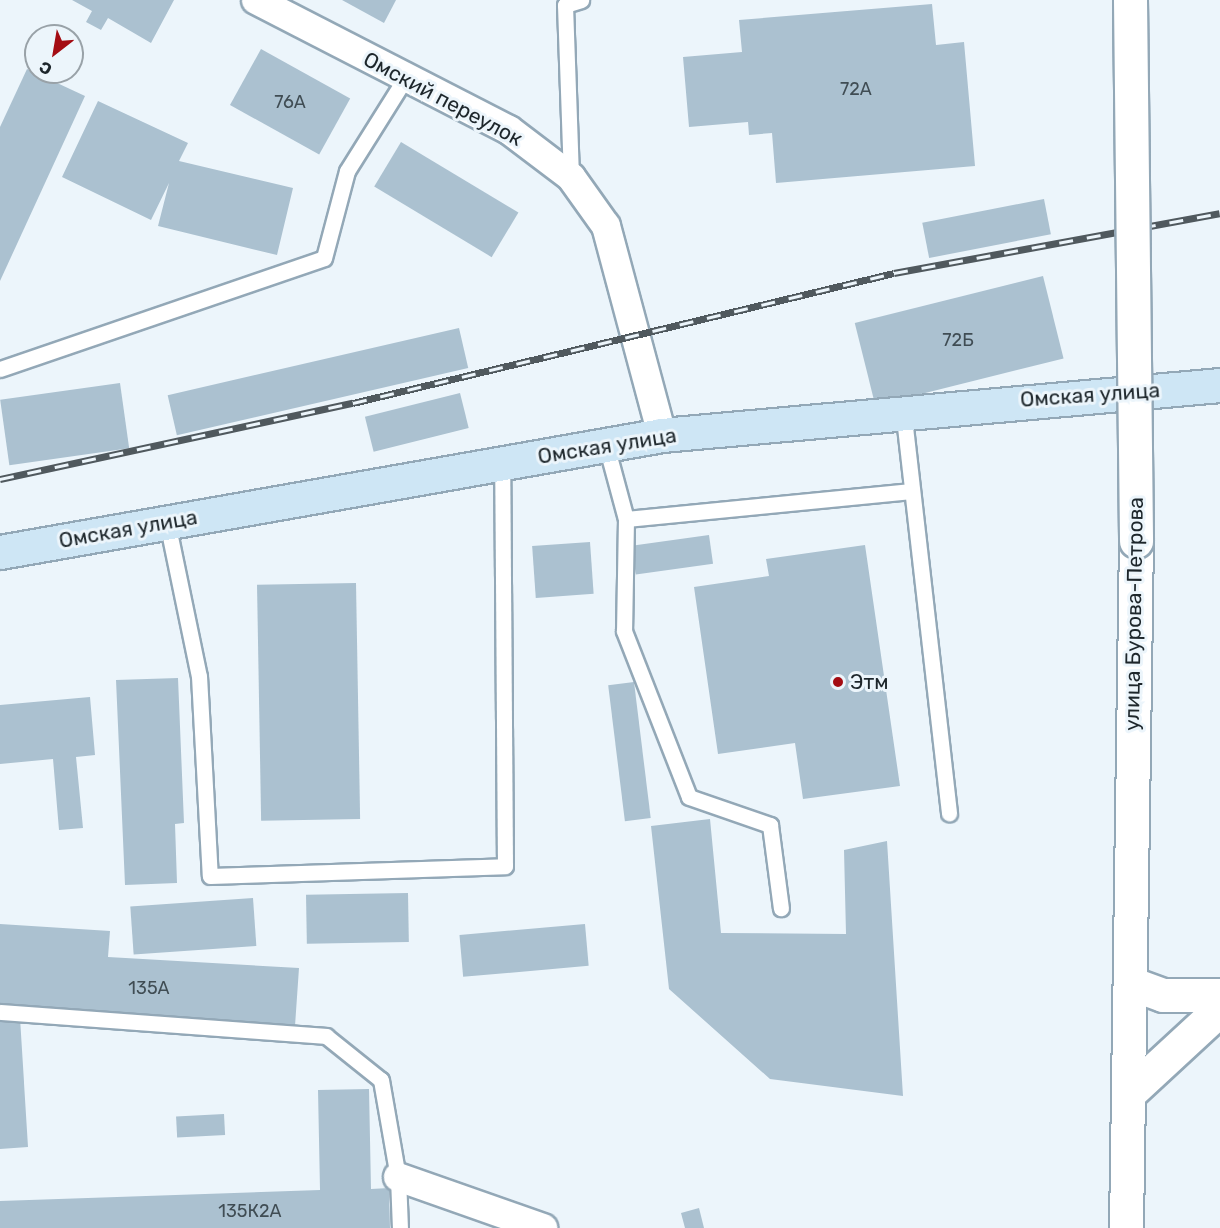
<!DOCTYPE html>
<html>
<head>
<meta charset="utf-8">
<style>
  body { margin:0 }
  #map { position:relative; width:1220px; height:1228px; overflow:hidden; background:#ecf5fb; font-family:Rubik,sans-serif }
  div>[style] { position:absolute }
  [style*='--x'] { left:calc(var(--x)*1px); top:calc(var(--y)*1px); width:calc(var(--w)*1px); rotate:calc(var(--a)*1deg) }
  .building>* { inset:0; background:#abc1d0; transform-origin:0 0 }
  .roads { filter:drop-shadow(2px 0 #93a8b7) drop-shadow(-2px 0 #93a8b7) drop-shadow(0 2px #93a8b7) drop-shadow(0 -2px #93a8b7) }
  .lane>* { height:15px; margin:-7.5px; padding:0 7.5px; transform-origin:7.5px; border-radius:7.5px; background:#fff }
  .street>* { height:28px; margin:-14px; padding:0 14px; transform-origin:14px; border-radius:14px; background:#fff }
  .secondary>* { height:33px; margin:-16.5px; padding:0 16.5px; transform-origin:16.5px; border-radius:16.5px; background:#fff }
  .primary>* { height:33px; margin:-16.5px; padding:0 16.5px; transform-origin:16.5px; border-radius:16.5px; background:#cee6f5 }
  .rail>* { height:7px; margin-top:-3.5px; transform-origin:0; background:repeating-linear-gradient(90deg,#ecf5fb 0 14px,#50595e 0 28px); box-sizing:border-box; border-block:2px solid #50595e }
  .bridges { filter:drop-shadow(2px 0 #93a8b7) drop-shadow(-2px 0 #93a8b7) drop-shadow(0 2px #93a8b7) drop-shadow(0 -2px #93a8b7) }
  .secondary-bridge>* { height:33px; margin:-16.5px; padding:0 16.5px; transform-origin:16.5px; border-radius:16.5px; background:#fff }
  .dots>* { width:16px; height:16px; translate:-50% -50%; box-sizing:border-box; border:3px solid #ecf5fb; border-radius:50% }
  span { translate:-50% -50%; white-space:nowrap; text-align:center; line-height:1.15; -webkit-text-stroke:6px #ecf5fb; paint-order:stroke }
  .number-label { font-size:18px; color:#404d54 }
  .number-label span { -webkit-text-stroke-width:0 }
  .street-label { font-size:21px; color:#1d262b }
  .poi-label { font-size:21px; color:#1d262b }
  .left { translate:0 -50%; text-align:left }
  .north { position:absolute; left:24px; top:24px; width:60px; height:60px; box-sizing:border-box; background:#ecf5fb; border:2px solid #99a2a8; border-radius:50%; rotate:211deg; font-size:16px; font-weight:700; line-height:24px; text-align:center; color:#1d262b }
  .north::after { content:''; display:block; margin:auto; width:21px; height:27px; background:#a40c13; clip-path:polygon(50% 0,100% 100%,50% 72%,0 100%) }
</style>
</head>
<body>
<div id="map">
  <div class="building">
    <i style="clip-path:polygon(72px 0,174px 0,151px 43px,108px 18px,101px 30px,86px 22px,92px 11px)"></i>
    <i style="clip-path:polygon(342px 0,396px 0,384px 23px)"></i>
    <i style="clip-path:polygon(932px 4px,936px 45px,964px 42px,975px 166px,776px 183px,772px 133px,749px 135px,748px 122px,689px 127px,683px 57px,742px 52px,739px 20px)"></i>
    <i style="left:261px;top:49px;width:102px;height:64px;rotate:29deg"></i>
    <i style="clip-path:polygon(27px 69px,85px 96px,0 281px,0 127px)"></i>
    <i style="clip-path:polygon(98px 101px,188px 143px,179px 161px,293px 188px,277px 255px,158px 226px,169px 183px,151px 220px,62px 177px)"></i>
    <i style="left:401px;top:142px;width:137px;height:52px;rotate:31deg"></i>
    <i style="left:1044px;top:199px;width:36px;height:124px;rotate:79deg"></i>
    <i style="left:1043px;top:276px;width:85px;height:194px;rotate:76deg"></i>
    <i style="left:459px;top:328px;width:41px;height:299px;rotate:77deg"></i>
    <i style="left:120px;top:383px;width:66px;height:121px;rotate:82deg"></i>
    <i style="left:460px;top:393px;width:36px;height:98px;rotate:76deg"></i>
    <i style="left:709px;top:535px;width:29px;height:78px;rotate:82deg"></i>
    <i style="left:590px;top:542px;width:52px;height:58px;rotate:86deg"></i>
    <i style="clip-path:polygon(865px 545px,900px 786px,803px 799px,795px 743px,718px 754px,694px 587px,769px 576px,766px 559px)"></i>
    <i style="left:356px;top:583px;width:236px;height:99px;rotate:89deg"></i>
    <i style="clip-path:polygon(178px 678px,184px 823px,175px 824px,177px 883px,125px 885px,116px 680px)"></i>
    <i style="left:634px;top:682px;width:137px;height:26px;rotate:83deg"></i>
    <i style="clip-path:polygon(90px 697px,95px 755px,76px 757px,83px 828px,59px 830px,53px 759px,0 764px,0 705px)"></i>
    <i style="clip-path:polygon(710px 819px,721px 933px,846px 934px,844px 850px,887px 841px,903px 1096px,770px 1079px,669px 989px,651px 826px)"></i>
    <i style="left:408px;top:893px;width:49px;height:102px;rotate:89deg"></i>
    <i style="left:253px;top:898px;width:48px;height:123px;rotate:86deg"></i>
    <i style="clip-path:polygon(0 924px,110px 931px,108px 957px,299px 968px,295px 1026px,0 1008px)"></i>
    <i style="left:585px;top:924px;width:42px;height:126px;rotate:85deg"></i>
    <i style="clip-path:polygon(20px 1018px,28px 1147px,0 1149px,0 1019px)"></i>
    <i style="clip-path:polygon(369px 1089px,371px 1189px,389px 1188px,390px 1228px,0 1228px,0 1201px,320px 1190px,318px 1090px)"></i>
    <i style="left:224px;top:1114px;width:21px;height:48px;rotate:87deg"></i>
    <i style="clip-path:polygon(699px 1208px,704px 1228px,685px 1228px,681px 1213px)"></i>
  </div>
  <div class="roads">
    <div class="lane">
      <i style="--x:571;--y:177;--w:172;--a:-92"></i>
      <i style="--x:565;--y:5;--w:17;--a:-17"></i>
      <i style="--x:0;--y:369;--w:342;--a:-18.9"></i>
      <i style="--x:324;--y:258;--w:90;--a:-75.2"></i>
      <i style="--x:347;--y:171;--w:111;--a:-57.9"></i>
      <i style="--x:903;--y:409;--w:407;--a:83.5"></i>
      <i style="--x:606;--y:445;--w:77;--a:74.9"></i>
      <i style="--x:626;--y:519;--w:112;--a:91"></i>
      <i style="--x:624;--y:631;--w:178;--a:68.6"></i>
      <i style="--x:689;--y:797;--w:86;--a:19.1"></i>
      <i style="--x:770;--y:825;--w:84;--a:82.5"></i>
      <i style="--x:626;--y:519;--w:287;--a:-5.6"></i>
      <i style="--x:167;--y:522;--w:157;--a:78.3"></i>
      <i style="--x:199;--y:676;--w:200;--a:86.9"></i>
      <i style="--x:210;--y:876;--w:295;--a:-1.9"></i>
      <i style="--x:505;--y:866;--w:402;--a:-90.4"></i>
      <i style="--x:0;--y:1012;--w:327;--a:4.2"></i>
      <i style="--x:326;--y:1036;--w:70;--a:38.7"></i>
      <i style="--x:381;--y:1080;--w:98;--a:80.1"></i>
      <i style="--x:398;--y:1177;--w:51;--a:87.8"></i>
    </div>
    <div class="street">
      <i style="--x:256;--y:0;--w:284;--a:27.2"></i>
      <i style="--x:509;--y:130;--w:78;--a:37.2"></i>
      <i style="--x:571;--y:177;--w:60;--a:54.5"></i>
      <i style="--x:606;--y:226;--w:216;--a:75"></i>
      <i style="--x:398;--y:1177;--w:154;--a:19.4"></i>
    </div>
    <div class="secondary">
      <i style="--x:1130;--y:983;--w:35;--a:20"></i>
      <i style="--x:1163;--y:995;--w:57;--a:0"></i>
      <i style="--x:1129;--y:1093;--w:124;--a:-42.7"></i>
      <i style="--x:1126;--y:1228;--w:687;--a:-89.17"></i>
    </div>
    <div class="primary">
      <i style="--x:0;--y:552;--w:672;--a:-10.02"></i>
      <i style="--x:662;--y:435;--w:560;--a:-5.12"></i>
    </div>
  </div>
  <div class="rail">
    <i style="--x:0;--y:479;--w:361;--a:-12.2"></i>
    <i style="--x:353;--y:403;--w:556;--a:-13.51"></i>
    <i style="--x:894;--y:273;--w:331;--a:-10.4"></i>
  </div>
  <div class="bridges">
    <div class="secondary-bridge">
      <i style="--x:1130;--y:0;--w:541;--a:89.36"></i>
    </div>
  </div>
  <div class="dots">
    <i style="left:838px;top:682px;background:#a40c13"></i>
  </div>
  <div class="number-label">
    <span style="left:856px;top:89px">72А</span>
    <span style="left:290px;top:102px">76А</span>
    <span style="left:958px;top:340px">72Б</span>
    <span style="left:149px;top:988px">135А</span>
    <span style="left:250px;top:1211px">135К2А</span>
  </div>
  <div class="street-label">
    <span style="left:443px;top:99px;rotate:28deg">Омский переулок</span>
    <span style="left:1090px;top:395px;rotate:-4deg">Омская улица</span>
    <span style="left:607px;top:446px;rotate:-9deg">Омская улица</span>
    <span style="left:128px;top:529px;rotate:-10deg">Омская улица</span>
    <span style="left:1134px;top:614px;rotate:-89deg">улица Бурова-Петрова</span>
  </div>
  <div class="poi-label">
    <span class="left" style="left:850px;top:682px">Этм</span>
  </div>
  <div class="north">С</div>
</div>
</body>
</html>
